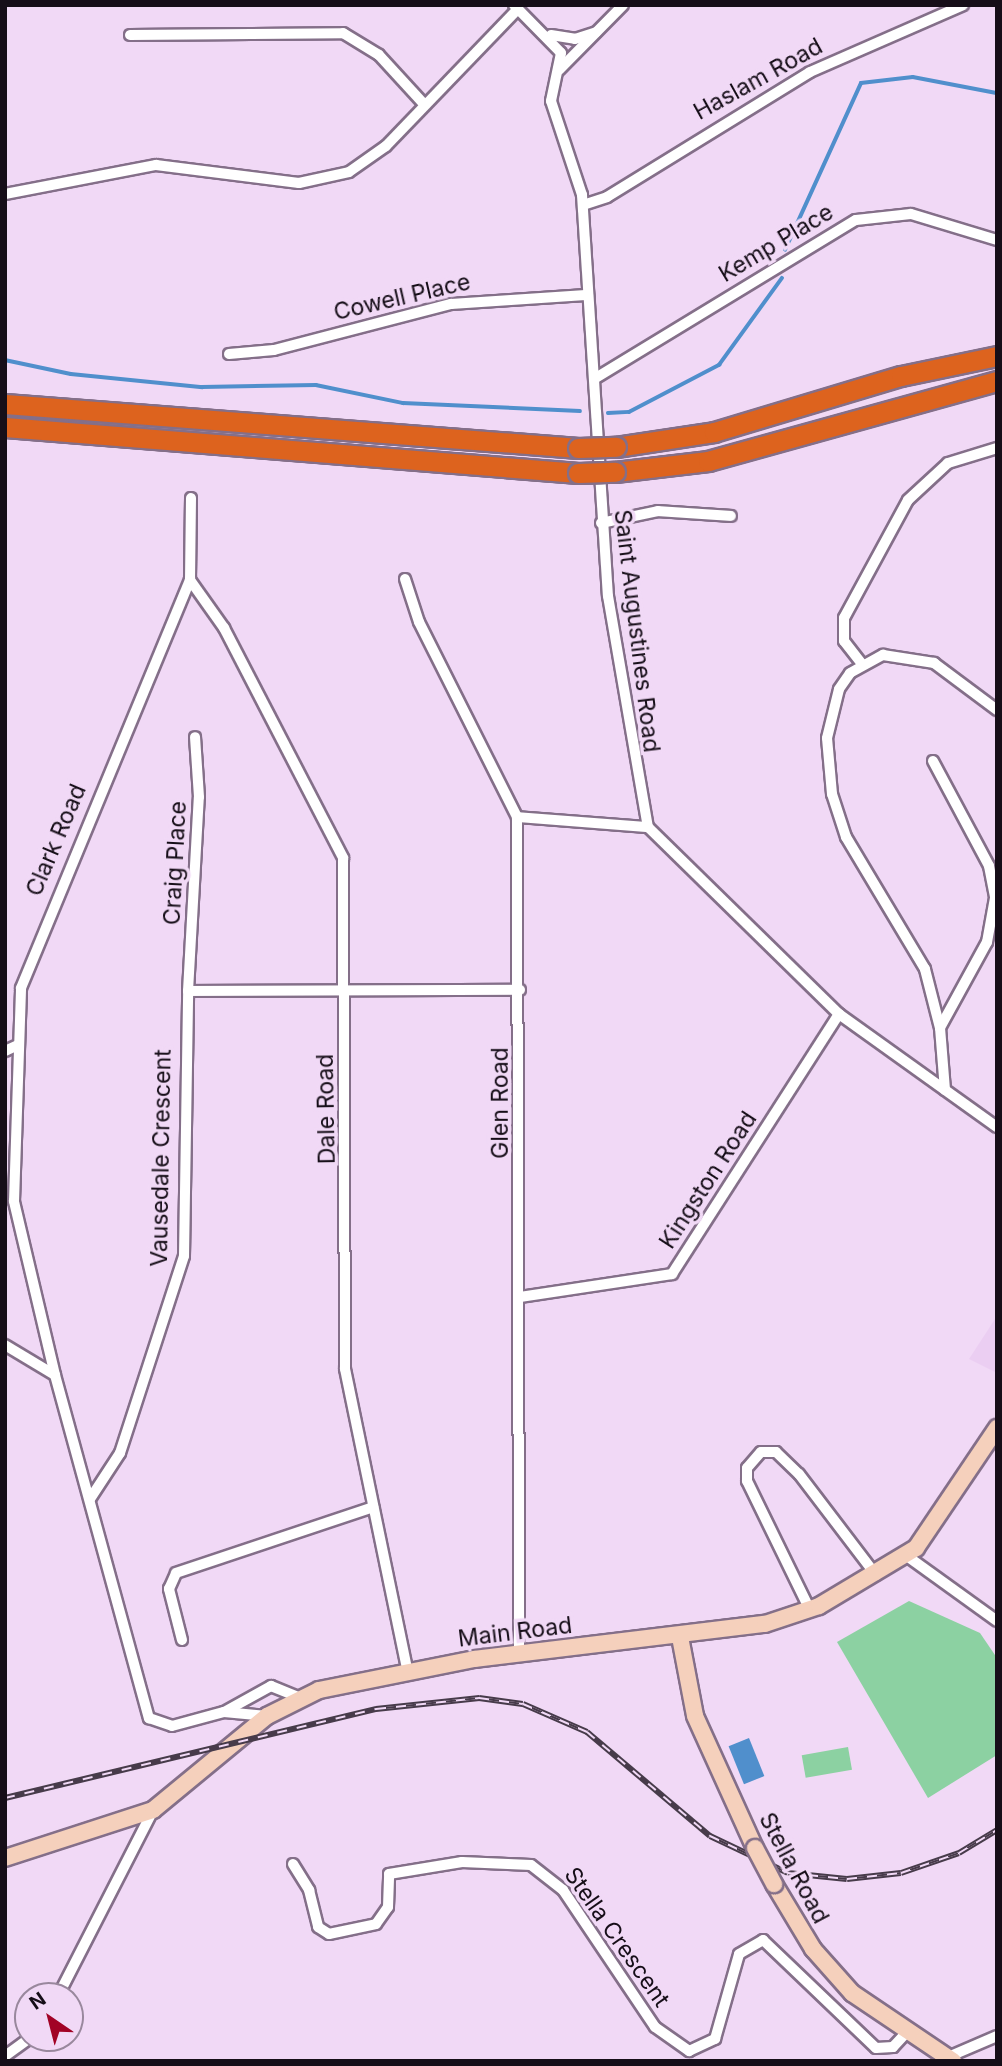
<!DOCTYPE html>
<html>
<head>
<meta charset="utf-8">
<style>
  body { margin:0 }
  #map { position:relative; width:1002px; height:2066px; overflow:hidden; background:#f1d9f6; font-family:Inter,sans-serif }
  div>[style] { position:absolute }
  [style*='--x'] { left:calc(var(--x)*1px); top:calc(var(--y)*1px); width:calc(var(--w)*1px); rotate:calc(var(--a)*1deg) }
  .built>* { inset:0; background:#ebcef2 }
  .green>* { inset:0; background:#8cd1a2; transform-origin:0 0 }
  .water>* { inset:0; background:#508fcc; transform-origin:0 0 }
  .stream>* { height:3.5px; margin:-1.75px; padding:0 1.75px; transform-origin:1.75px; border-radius:1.75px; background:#508fcc }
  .roads { filter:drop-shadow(2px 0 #846f89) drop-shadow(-2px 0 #846f89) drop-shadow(0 2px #846f89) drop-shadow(0 -2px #846f89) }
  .minor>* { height:10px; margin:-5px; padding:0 5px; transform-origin:5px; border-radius:5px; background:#fff }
  .secondary>* { height:16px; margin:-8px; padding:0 8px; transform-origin:8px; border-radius:8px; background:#f5d0bc }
  .motorway>* { height:19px; margin:-9.5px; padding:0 9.5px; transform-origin:9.5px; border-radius:9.5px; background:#dd631e }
  .rail>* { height:6px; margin-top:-3px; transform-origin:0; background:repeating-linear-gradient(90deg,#f1d9f6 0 10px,#473b4a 0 20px); box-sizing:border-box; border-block:2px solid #473b4a }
  .bridges { filter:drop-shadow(2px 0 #846f89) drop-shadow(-2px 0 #846f89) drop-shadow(0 2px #846f89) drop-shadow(0 -2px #846f89) }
  .secondary-bridge>* { height:16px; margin:-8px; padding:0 8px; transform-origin:8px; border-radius:8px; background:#f5d0bc }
  .motorway-bridge>* { height:19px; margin:-9.5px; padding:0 9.5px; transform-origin:9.5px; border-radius:9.5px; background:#dd631e }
  span { translate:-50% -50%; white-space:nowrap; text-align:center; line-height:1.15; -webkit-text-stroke:7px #f1d9f6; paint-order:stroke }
  .street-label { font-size:23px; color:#160e18 }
  .frame { position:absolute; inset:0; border:7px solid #160e18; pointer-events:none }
  .north { position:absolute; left:14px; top:1982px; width:70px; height:70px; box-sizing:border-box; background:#f1d9f6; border:2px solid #99889d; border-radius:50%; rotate:325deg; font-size:19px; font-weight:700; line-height:28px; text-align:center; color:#160e18 }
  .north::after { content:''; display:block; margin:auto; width:24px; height:32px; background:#a20326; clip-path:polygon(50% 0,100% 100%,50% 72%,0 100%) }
</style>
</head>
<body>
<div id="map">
  <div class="built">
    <i style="clip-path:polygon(997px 1316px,997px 1373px,969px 1359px)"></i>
  </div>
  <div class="green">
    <i style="clip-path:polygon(909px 1601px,980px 1633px,997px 1658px,997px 1755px,928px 1798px,837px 1642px)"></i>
    <i style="left:848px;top:1747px;width:23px;height:47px;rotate:80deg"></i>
  </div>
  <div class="water">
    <i style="left:749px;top:1738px;width:41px;height:22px;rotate:68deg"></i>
  </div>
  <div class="stream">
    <i style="--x:785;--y:250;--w:183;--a:-65.5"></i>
    <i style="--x:861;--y:83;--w:52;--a:-6.6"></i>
    <i style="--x:913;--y:77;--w:86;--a:10.8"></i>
    <i style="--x:5;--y:360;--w:67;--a:12"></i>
    <i style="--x:71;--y:374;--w:132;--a:5.7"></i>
    <i style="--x:202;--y:387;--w:114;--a:-1"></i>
    <i style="--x:316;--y:385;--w:89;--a:11.7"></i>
    <i style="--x:403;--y:403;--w:177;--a:2.6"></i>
    <i style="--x:608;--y:413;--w:21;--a:-3"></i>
    <i style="--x:629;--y:412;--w:102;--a:-27.6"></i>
    <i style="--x:719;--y:365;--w:107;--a:-54.1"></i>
  </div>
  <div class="roads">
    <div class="minor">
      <i style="--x:514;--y:5;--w:67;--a:45.6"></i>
      <i style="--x:561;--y:53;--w:49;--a:101.8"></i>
      <i style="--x:551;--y:101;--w:99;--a:71.7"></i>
      <i style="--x:582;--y:195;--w:402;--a:86.3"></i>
      <i style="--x:608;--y:596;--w:234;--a:80.2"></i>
      <i style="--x:648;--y:827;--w:267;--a:44.4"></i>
      <i style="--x:839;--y:1014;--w:194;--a:35.6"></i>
      <i style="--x:130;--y:35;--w:213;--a:-0.5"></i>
      <i style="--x:343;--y:33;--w:42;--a:31.4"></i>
      <i style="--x:379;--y:55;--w:65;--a:47.5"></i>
      <i style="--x:551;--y:35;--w:24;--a:9"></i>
      <i style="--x:575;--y:39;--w:22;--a:-18"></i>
      <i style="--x:559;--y:70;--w:91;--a:-45.4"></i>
      <i style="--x:5;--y:194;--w:154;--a:-10.9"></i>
      <i style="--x:156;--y:165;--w:144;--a:7.2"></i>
      <i style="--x:299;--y:183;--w:51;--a:-12.4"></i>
      <i style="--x:349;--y:172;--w:45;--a:-35.1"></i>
      <i style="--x:386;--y:146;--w:189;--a:-46.1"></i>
      <i style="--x:583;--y:205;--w:25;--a:-18"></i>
      <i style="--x:607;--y:197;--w:238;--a:-31.6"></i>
      <i style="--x:810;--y:72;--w:167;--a:-23.6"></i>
      <i style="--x:229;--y:354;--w:45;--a:-5.1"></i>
      <i style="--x:274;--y:350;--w:183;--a:-14.6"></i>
      <i style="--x:451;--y:304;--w:135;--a:-3.8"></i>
      <i style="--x:594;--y:379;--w:306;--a:-31.3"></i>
      <i style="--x:856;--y:220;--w:55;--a:-6.2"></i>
      <i style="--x:911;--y:214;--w:90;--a:16.8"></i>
      <i style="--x:601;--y:523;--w:58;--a:-11.9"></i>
      <i style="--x:658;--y:511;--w:73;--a:3.9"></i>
      <i style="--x:405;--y:579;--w:45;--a:72"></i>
      <i style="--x:419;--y:622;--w:218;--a:63.3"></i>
      <i style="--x:517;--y:817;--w:836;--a:89.86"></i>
      <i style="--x:190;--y:580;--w:59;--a:54.7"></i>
      <i style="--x:224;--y:628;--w:259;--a:62.6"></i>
      <i style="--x:343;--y:858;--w:511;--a:89.78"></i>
      <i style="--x:345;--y:1369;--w:309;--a:78.3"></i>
      <i style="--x:862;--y:664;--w:29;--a:-128"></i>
      <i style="--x:844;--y:641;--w:23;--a:-90"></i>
      <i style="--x:844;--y:618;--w:134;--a:-61.5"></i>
      <i style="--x:908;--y:500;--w:54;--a:-42.8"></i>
      <i style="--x:948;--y:463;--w:51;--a:-17"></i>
      <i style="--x:933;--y:761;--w:119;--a:61.9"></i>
      <i style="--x:989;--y:866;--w:33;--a:79"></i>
      <i style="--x:995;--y:898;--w:45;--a:100.3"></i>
      <i style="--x:987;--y:942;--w:98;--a:118.7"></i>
      <i style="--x:517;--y:817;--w:131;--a:4.4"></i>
      <i style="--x:188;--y:991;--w:194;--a:-86.8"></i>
      <i style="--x:199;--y:797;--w:60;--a:-93.8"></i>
      <i style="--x:5;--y:1051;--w:14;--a:-25"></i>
      <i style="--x:945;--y:1090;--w:62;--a:-94.6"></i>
      <i style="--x:940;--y:1028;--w:61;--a:-104.3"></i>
      <i style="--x:925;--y:969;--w:154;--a:-120.9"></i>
      <i style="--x:846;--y:837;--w:45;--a:-108"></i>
      <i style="--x:832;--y:794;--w:56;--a:-95.1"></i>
      <i style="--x:827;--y:738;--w:50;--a:-76.2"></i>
      <i style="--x:839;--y:689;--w:19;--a:-55"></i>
      <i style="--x:850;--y:673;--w:38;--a:-29"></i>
      <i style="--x:883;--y:655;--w:52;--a:8.9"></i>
      <i style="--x:934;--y:663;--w:79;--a:36.7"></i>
      <i style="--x:520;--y:1297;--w:154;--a:-8.6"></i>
      <i style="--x:672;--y:1274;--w:309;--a:-57.3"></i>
      <i style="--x:5;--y:1345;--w:58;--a:31"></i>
      <i style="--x:55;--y:1375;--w:356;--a:74.7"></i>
      <i style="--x:149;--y:1718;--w:24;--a:19"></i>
      <i style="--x:172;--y:1726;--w:54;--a:-15.1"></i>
      <i style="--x:224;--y:1712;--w:43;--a:5.3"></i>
      <i style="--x:55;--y:1375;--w:179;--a:-103.3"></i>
      <i style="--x:14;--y:1201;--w:213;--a:-88.1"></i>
      <i style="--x:21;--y:988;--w:442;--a:-67.5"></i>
      <i style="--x:190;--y:580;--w:82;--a:-89.3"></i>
      <i style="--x:90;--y:1499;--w:55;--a:-56.9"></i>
      <i style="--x:120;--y:1453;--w:207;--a:-72"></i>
      <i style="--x:184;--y:1256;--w:265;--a:-89.1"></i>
      <i style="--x:188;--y:991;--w:332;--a:-0.2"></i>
      <i style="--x:907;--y:1556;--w:111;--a:35.8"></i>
      <i style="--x:810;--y:1610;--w:144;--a:-116"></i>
      <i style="--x:747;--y:1481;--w:13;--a:-90"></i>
      <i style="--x:747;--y:1468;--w:21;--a:-49"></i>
      <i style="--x:761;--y:1452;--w:15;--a:0"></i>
      <i style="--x:776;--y:1452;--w:32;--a:44"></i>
      <i style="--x:799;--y:1474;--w:127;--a:52.7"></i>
      <i style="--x:182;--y:1640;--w:53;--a:-104.3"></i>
      <i style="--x:169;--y:1589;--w:17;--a:-66"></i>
      <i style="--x:176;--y:1573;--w:208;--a:-18.5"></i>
      <i style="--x:224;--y:1712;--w:54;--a:-29"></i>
      <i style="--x:271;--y:1686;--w:31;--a:22"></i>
      <i style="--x:293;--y:1864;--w:31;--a:58"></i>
      <i style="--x:309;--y:1890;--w:38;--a:76"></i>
      <i style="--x:318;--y:1927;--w:13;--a:32"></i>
      <i style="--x:329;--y:1934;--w:48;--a:-12"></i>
      <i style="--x:376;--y:1924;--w:21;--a:-55"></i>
      <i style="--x:388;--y:1907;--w:33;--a:-88"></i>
      <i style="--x:389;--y:1874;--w:74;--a:-9.3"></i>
      <i style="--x:462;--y:1862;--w:69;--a:2.5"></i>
      <i style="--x:531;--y:1865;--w:41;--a:38"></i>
      <i style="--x:563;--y:1890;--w:165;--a:56.1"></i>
      <i style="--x:655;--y:2027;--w:42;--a:35.2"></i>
      <i style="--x:689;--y:2051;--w:29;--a:-25"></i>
      <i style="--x:715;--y:2039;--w:88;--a:-74.2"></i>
      <i style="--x:739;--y:1954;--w:28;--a:-30"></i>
      <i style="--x:763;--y:1940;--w:156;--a:43.7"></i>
      <i style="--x:876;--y:2048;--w:17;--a:-3"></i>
      <i style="--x:893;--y:2047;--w:21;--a:-47"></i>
      <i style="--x:58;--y:1996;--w:209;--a:-62.9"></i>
      <i style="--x:5;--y:2056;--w:31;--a:-36"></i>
      <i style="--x:948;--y:2057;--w:53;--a:-23.2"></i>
    </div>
    <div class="secondary">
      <i style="--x:680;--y:1637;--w:80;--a:79.2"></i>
      <i style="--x:695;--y:1716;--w:145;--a:65.6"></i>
      <i style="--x:5;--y:1858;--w:156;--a:-18"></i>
      <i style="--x:153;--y:1810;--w:148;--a:-39.5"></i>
      <i style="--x:267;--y:1716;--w:58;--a:-26.6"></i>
      <i style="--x:319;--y:1690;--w:158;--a:-11.3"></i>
      <i style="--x:474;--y:1659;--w:293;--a:-6.9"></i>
      <i style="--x:765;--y:1624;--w:57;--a:-18.4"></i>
      <i style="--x:819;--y:1606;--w:113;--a:-30.9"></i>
      <i style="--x:916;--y:1548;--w:145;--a:-56"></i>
      <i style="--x:774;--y:1884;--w:76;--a:59"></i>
      <i style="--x:813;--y:1949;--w:59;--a:48.4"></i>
      <i style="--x:852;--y:1993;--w:122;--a:34"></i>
    </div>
    <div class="motorway">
      <i style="--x:5;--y:404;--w:575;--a:4.39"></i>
      <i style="--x:5;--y:427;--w:575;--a:4.59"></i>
      <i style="--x:616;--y:447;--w:99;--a:-8.7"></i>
      <i style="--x:714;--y:432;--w:195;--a:-16.7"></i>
      <i style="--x:901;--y:376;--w:98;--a:-11.8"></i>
      <i style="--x:615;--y:472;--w:94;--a:-6.7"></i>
      <i style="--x:708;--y:461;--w:300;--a:-15.5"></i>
    </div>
  </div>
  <div class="rail">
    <i style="--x:5;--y:1798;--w:382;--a:-13.5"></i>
    <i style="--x:376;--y:1709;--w:104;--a:-6.1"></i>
    <i style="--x:479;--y:1698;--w:44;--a:7.8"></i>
    <i style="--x:523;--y:1704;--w:70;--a:23.6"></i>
    <i style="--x:587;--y:1732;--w:161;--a:40.2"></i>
    <i style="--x:710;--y:1836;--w:86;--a:25.4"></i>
    <i style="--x:788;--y:1873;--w:59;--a:5.8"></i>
    <i style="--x:847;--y:1879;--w:54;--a:-6.3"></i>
    <i style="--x:901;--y:1873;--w:61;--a:-19"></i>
    <i style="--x:959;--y:1853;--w:44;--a:-31.2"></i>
  </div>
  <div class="bridges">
    <div class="secondary-bridge">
      <i style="--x:755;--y:1848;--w:41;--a:62.2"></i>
    </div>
    <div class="motorway-bridge">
      <i style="--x:578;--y:448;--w:38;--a:-2"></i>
      <i style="--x:578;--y:473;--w:37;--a:-2"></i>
    </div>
  </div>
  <div class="street-label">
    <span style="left:758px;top:79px;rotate:-29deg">Haslam Road</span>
    <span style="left:776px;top:243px;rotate:-31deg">Kemp Place</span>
    <span style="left:402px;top:297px;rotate:-13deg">Cowell Place</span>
    <span style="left:637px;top:631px;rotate:83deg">Saint Augustines Road</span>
    <span style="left:56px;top:840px;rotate:-67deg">Clark Road</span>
    <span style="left:175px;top:863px;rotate:-87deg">Craig Place</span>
    <span style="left:500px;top:1103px;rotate:-90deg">Glen Road</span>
    <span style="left:326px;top:1109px;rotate:-91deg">Dale Road</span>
    <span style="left:161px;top:1158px;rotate:-89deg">Vausedale Crescent</span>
    <span style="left:708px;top:1180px;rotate:-57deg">Kingston Road</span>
    <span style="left:515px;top:1632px;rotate:-7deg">Main Road</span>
    <span style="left:794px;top:1868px;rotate:62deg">Stella Road</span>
    <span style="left:617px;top:1937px;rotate:55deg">Stella Crescent</span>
  </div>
  <div class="frame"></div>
  <div class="north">N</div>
</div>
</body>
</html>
